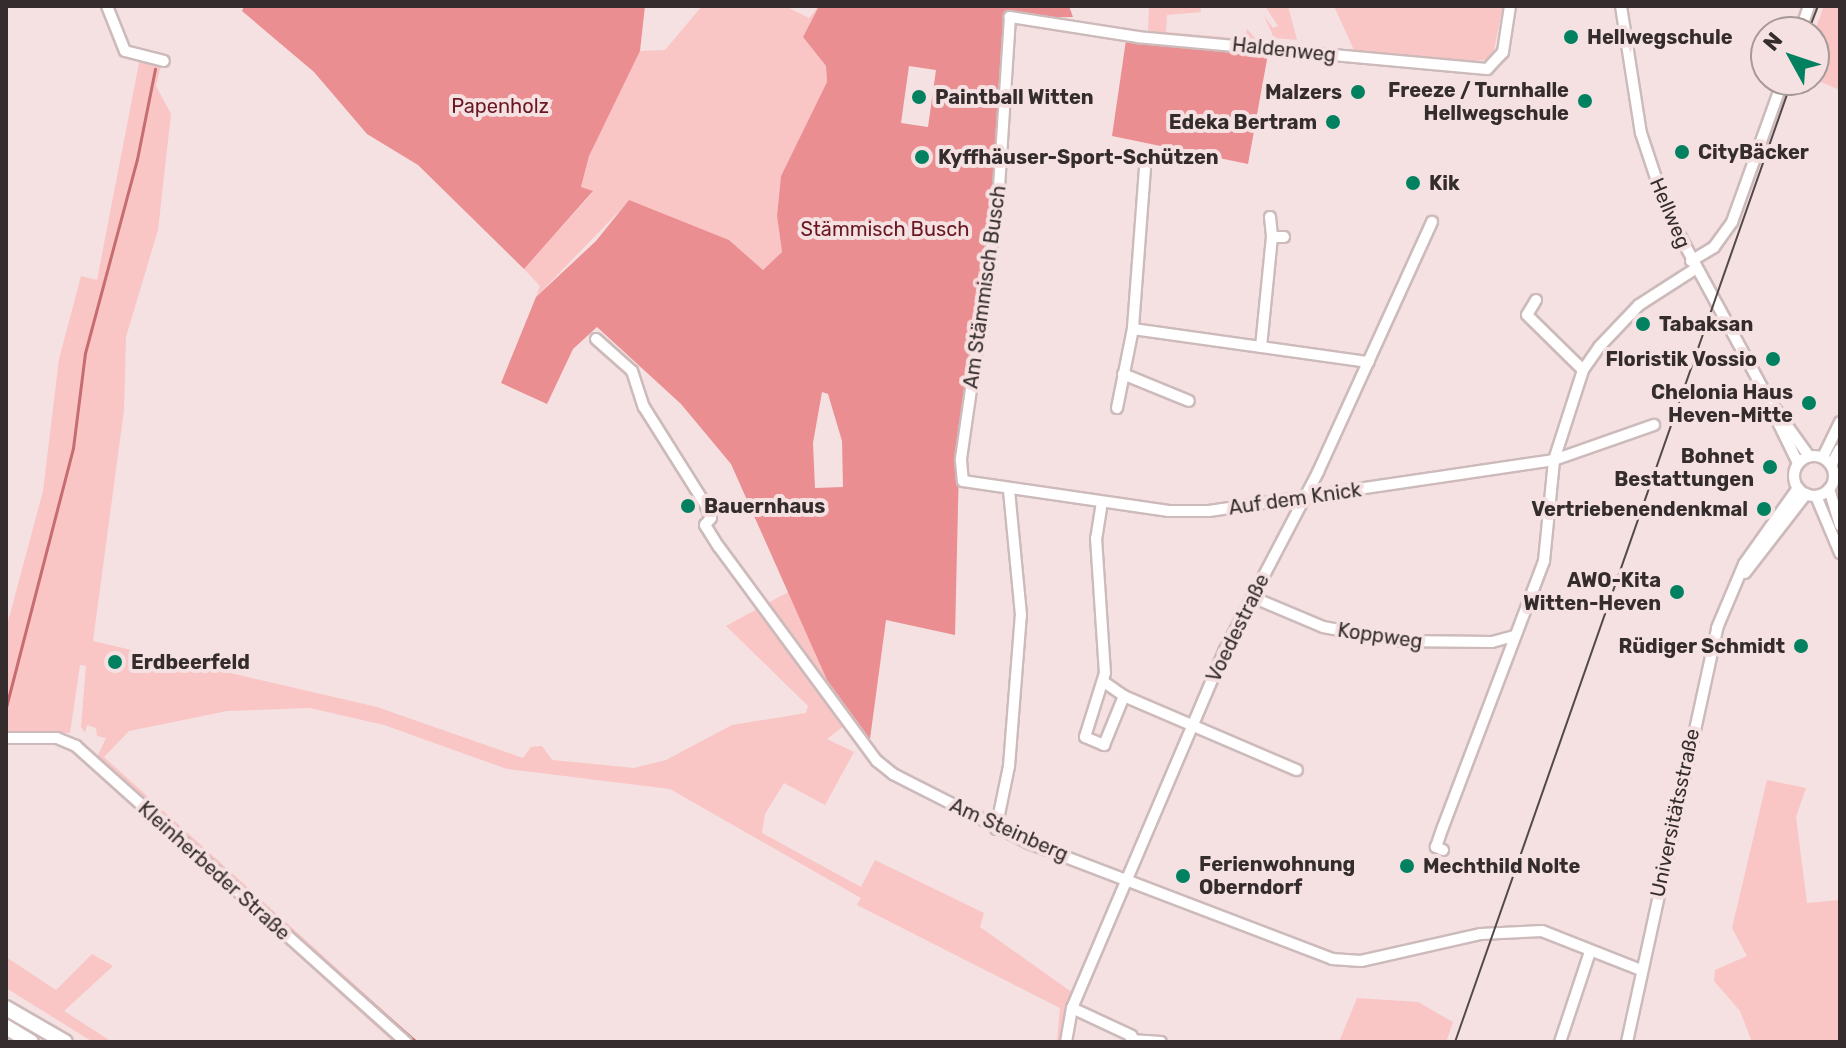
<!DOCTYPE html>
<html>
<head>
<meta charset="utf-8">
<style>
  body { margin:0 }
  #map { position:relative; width:1846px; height:1048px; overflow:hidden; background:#f5e1e1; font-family:Rubik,sans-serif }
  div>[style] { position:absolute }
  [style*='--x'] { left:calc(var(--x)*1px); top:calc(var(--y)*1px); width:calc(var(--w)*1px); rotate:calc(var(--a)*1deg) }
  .green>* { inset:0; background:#fac5c5 }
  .forest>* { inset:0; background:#eb8e91 }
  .stream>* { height:3px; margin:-1.5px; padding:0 1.5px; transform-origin:1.5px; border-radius:1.5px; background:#c66d71 }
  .roads { filter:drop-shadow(2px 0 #cdbaba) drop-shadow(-2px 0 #cdbaba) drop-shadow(0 2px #cdbaba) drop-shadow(0 -2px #cdbaba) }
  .minor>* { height:10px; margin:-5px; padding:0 5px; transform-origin:5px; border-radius:5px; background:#fff }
  .minor>.ring { margin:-5px; padding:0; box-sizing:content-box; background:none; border:10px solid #fff; border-radius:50% }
  .highway>* { height:14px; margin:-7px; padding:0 7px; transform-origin:7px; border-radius:7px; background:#fff }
  .tram>* { height:2px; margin:-1px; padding:0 1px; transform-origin:1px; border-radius:1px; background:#534949 }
  .dots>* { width:22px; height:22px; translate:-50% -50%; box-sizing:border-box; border:4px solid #f5e1e1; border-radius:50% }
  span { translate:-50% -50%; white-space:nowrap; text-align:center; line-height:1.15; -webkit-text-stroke:8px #f5e1e1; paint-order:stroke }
  .poi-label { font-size:20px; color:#352d2d; font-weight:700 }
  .left { translate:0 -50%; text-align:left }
  .right { translate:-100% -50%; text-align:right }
  .street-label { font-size:20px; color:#352d2d }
  .park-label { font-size:20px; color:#691722 }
  .frame { position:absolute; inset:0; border:8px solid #352d2d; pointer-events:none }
  .north { position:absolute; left:1750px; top:16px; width:80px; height:80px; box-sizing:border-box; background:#f5e1e1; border:2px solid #a89999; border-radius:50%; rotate:310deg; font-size:22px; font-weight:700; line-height:32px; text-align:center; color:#352d2d }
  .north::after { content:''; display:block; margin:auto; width:28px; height:36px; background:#028161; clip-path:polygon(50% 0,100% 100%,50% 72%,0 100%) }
</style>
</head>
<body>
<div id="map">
  <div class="green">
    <i style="clip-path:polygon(702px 6px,785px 6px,809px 18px,819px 6px,803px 37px,826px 66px,827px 83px,781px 176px,777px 216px,782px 252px,763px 270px,729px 240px,629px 201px,536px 297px,540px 286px,524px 269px,593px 192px,581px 187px,589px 155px,640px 51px,665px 50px)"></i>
    <i style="clip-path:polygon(1149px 6px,1200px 6px,1201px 12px,1167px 15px,1166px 32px,1245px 39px,1247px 29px,1259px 42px,1148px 32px)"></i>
    <i style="clip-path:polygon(1265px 6px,1288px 6px,1297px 40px,1274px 38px,1264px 16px,1273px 28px,1278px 26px)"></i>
    <i style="clip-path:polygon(1334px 6px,1503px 6px,1494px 50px,1487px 59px,1468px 63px,1354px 50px)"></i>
    <i style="clip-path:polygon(1824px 6px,1840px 6px,1840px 90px,1814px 79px,1814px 33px)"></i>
    <i style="clip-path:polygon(140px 58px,161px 65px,156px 86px,171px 114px,158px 230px,126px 337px,124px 410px,93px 641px,377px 707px,523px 758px,531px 747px,542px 746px,552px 760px,634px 768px,666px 760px,732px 725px,806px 713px,808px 706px,726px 626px,790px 591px,827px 680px,854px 718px,827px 739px,854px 752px,825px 805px,784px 783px,765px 814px,762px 833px,861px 887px,875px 860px,984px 913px,980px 927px,1073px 993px,1062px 1042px,1057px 1042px,1060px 1008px,857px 905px,861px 898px,670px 789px,507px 769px,384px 725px,310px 708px,227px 711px,129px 731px,104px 757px,418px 1042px,393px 1042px,92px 768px,106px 738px,97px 736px,96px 728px,87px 725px,85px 733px,81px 727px,86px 666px,80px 665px,70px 733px,6px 732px,6px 629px,43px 491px,59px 359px,81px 276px,97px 280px)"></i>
    <i style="clip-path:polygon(1767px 780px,1806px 788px,1796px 817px,1807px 903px,1840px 900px,1840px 1042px,1752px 1042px,1740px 1011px,1714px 981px,1715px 970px,1747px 956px,1732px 928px)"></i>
    <i style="clip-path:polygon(92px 954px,113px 966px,64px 1011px,112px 1042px,93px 1042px,6px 988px,6px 957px,56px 990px)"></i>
    <i style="clip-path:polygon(1357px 998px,1418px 1002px,1453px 1022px,1446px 1042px,1339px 1042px)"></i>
  </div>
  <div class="forest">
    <i style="clip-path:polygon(244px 6px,645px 6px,640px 51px,589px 156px,581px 187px,593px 191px,524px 269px,418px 165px,367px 134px,314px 72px,242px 11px)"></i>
    <i style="clip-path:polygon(evenodd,819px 6px,1069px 6px,1073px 17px,1007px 18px,991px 242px,959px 464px,955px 635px,886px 620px,870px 739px,827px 680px,731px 464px,681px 404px,597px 327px,573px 349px,547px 404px,501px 383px,536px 297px,596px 241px,629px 200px,729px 240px,763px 270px,782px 252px,777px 216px,781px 176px,827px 82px,826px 66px,803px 37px,819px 6px,909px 66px,936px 70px,928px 127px,901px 123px,909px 66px,819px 6px,822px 392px,828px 394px,842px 441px,843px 487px,815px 488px,813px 443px,822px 392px)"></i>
    <i style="clip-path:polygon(1126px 40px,1268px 54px,1248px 164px,1112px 136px)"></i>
  </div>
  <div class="stream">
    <i style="--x:6;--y:707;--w:268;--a:-75.5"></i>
    <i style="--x:73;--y:448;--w:96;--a:-82.8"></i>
    <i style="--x:85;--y:353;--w:201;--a:-75"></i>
    <i style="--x:137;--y:159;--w:92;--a:-78.7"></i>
    <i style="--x:272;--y:915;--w:192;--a:41.4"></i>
  </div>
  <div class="roads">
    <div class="minor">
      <i style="--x:107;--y:6;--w:48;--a:68.2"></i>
      <i style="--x:125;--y:51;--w:40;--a:14.4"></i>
      <i style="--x:1510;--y:6;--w:47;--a:98.7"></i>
      <i style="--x:1503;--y:52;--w:23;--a:133"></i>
      <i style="--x:1487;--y:69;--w:350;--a:-174.8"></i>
      <i style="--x:1138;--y:37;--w:130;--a:-171.1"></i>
      <i style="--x:1010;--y:17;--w:185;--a:93.7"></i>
      <i style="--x:998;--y:202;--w:261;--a:98.2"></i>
      <i style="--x:961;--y:460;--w:21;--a:85"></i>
      <i style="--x:963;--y:481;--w:208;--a:8.3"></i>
      <i style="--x:1169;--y:511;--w:40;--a:0"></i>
      <i style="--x:1209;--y:511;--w:349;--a:-8.4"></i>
      <i style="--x:1554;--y:460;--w:95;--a:-72.1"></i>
      <i style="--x:1583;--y:370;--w:28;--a:-55"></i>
      <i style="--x:1599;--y:347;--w:58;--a:-46.4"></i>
      <i style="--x:1639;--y:305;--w:67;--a:-32.7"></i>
      <i style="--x:1621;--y:6;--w:129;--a:81.1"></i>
      <i style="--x:1641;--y:133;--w:85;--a:71.6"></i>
      <i style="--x:1668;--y:214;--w:214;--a:61.5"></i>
      <i style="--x:1770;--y:402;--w:67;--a:54.2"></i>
      <i style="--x:1800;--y:32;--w:28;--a:-71"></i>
      <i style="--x:1145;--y:168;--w:161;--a:94.3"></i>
      <i style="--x:1133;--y:329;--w:238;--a:8"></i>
      <i style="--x:1270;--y:217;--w:20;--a:84"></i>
      <i style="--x:1272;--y:237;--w:12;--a:0"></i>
      <i style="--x:1691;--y:261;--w:27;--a:-31"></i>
      <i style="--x:1714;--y:247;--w:31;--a:-54"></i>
      <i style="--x:1732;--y:222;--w:151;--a:-70.2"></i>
      <i style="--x:1536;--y:300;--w:17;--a:121"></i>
      <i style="--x:1527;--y:315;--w:78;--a:44.5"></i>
      <i style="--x:596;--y:339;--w:48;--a:41.6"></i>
      <i style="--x:632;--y:371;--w:38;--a:72"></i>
      <i style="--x:644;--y:407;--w:115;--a:57.8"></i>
      <i style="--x:705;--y:504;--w:15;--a:67"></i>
      <i style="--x:711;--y:518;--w:9;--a:131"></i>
      <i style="--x:705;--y:525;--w:26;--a:58"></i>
      <i style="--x:719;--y:547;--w:266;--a:53.6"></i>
      <i style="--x:877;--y:761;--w:21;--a:39"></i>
      <i style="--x:893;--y:774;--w:153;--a:26.9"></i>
      <i style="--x:1029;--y:843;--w:324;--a:20.9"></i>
      <i style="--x:1332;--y:959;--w:29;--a:4"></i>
      <i style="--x:1361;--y:961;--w:123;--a:-12.7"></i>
      <i style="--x:1481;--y:934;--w:61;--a:-2.8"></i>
      <i style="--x:1542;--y:931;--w:106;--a:21.5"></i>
      <i style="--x:1261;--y:347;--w:111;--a:-84.3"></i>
      <i style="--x:1123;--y:374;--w:71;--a:22.2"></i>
      <i style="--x:1117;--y:408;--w:81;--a:-78.6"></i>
      <i style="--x:1773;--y:412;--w:57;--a:63.9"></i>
      <i class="ring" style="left:1794px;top:456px;width:30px;height:30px"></i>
      <i style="--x:1823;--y:457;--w:39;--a:-64"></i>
      <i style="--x:1831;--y:465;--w:18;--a:-61"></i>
      <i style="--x:1829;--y:489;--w:38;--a:73"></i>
      <i style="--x:1816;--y:496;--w:62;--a:67.2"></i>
      <i style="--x:1102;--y:502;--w:36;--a:99"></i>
      <i style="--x:1096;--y:538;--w:135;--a:86.2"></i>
      <i style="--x:1105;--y:673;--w:67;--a:107.4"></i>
      <i style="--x:1085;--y:737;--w:21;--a:23"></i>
      <i style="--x:1104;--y:745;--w:53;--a:-67.8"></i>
      <i style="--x:1745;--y:573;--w:100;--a:-52.3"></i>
      <i style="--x:1252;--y:597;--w:77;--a:22.9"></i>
      <i style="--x:1323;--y:627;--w:77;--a:10.4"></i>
      <i style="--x:1399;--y:641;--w:93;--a:0.6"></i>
      <i style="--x:1492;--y:642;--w:24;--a:-15"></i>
      <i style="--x:1104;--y:682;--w:24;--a:35"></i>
      <i style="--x:1124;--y:696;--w:188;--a:23.2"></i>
      <i style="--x:6;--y:738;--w:51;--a:0"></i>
      <i style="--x:57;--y:738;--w:21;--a:23"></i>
      <i style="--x:76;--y:746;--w:443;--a:41.9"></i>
      <i style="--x:996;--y:829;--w:64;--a:-78.3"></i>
      <i style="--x:1009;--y:766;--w:151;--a:-85.5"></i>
      <i style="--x:1021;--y:615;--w:126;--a:-95.5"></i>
      <i style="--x:1443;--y:850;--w:8;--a:-157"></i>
      <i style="--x:1436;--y:847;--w:21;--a:-71"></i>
      <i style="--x:1443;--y:827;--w:285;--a:-69.2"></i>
      <i style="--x:1544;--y:561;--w:101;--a:-84.3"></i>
      <i style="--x:1554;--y:460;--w:106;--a:-19.3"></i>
      <i style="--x:1072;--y:1008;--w:66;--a:25"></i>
      <i style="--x:1131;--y:1040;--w:30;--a:4"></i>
      <i style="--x:1066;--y:1042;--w:35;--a:-80"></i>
      <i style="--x:1072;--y:1008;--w:389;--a:-66.9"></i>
      <i style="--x:1225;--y:650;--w:201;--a:-62.4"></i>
      <i style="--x:1318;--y:472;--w:275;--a:-65.5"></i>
      <i style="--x:1560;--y:1042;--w:95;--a:-71.6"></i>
      <i style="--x:1627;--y:1042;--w:424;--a:-77.7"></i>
      <i style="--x:1717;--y:628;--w:69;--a:-67.1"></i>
      <i style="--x:1744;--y:564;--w:93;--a:-54.6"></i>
    </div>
    <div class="highway">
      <i style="--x:6;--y:1008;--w:68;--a:30"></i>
      <i style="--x:6;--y:1027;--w:29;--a:31"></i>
    </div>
  </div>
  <div class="tram">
    <i style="--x:1808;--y:32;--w:28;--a:-69"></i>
    <i style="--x:1455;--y:1042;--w:1019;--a:-70.69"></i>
  </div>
  <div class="dots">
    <i style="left:1571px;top:37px;background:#028161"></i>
    <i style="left:1358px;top:92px;background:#028161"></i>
    <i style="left:919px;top:97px;background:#028161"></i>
    <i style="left:1585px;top:101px;background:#028161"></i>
    <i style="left:1333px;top:122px;background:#028161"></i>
    <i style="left:1682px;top:152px;background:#028161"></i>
    <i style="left:922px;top:157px;background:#028161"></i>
    <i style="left:1413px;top:183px;background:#028161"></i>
    <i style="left:1643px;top:324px;background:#028161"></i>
    <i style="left:1773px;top:359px;background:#028161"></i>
    <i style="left:1809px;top:403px;background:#028161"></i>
    <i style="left:1770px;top:467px;background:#028161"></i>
    <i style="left:688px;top:506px;background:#028161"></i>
    <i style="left:1764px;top:509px;background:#028161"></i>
    <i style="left:1677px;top:592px;background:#028161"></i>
    <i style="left:1801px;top:646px;background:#028161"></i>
    <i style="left:115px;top:662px;background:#028161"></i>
    <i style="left:1407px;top:866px;background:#028161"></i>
    <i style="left:1183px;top:876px;background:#028161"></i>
  </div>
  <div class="poi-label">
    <span class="left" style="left:1587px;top:37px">Hellwegschule</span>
    <span class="right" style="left:1569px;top:102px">Freeze / Turnhalle<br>Hellwegschule</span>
    <span class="right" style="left:1342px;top:92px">Malzers</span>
    <span class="left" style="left:935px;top:97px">Paintball Witten</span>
    <span class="right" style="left:1317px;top:122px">Edeka Bertram</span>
    <span class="left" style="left:1698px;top:152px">CityBäcker</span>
    <span class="left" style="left:938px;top:157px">Kyffhäuser-Sport-Schützen</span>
    <span class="left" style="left:1429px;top:183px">Kik</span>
    <span class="left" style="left:1659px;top:324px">Tabaksan</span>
    <span class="right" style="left:1757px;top:359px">Floristik Vossio</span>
    <span class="right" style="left:1793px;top:404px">Chelonia Haus<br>Heven-Mitte</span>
    <span class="right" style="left:1754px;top:468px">Bohnet<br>Bestattungen</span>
    <span class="left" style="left:704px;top:506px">Bauernhaus</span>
    <span class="right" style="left:1748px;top:509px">Vertriebenendenkmal</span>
    <span class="right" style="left:1661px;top:592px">AWO-Kita<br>Witten-Heven</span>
    <span class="right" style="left:1785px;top:646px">Rüdiger Schmidt</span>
    <span class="left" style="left:131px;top:662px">Erdbeerfeld</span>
    <span class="left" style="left:1199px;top:876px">Ferienwohnung<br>Oberndorf</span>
    <span class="left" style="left:1423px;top:866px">Mechthild Nolte</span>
  </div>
  <div class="street-label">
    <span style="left:1284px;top:50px;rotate:6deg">Haldenweg</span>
    <span style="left:1670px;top:213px;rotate:67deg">Hellweg</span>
    <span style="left:985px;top:287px;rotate:-82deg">Am Stämmisch Busch</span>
    <span style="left:1295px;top:499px;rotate:-8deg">Auf dem Knick</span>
    <span style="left:1238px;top:628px;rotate:-64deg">Voedestraße</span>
    <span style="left:1380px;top:636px;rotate:8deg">Koppweg</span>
    <span style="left:1675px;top:813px;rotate:-78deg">Universitätsstraße</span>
    <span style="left:1009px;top:830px;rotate:24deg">Am Steinberg</span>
    <span style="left:214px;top:871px;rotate:42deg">Kleinherbeder Straße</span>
  </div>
  <div class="park-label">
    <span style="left:500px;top:106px">Papenholz</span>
    <span style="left:885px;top:229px">Stämmisch Busch</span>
  </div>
  <div class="frame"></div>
  <div class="north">N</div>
</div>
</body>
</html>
